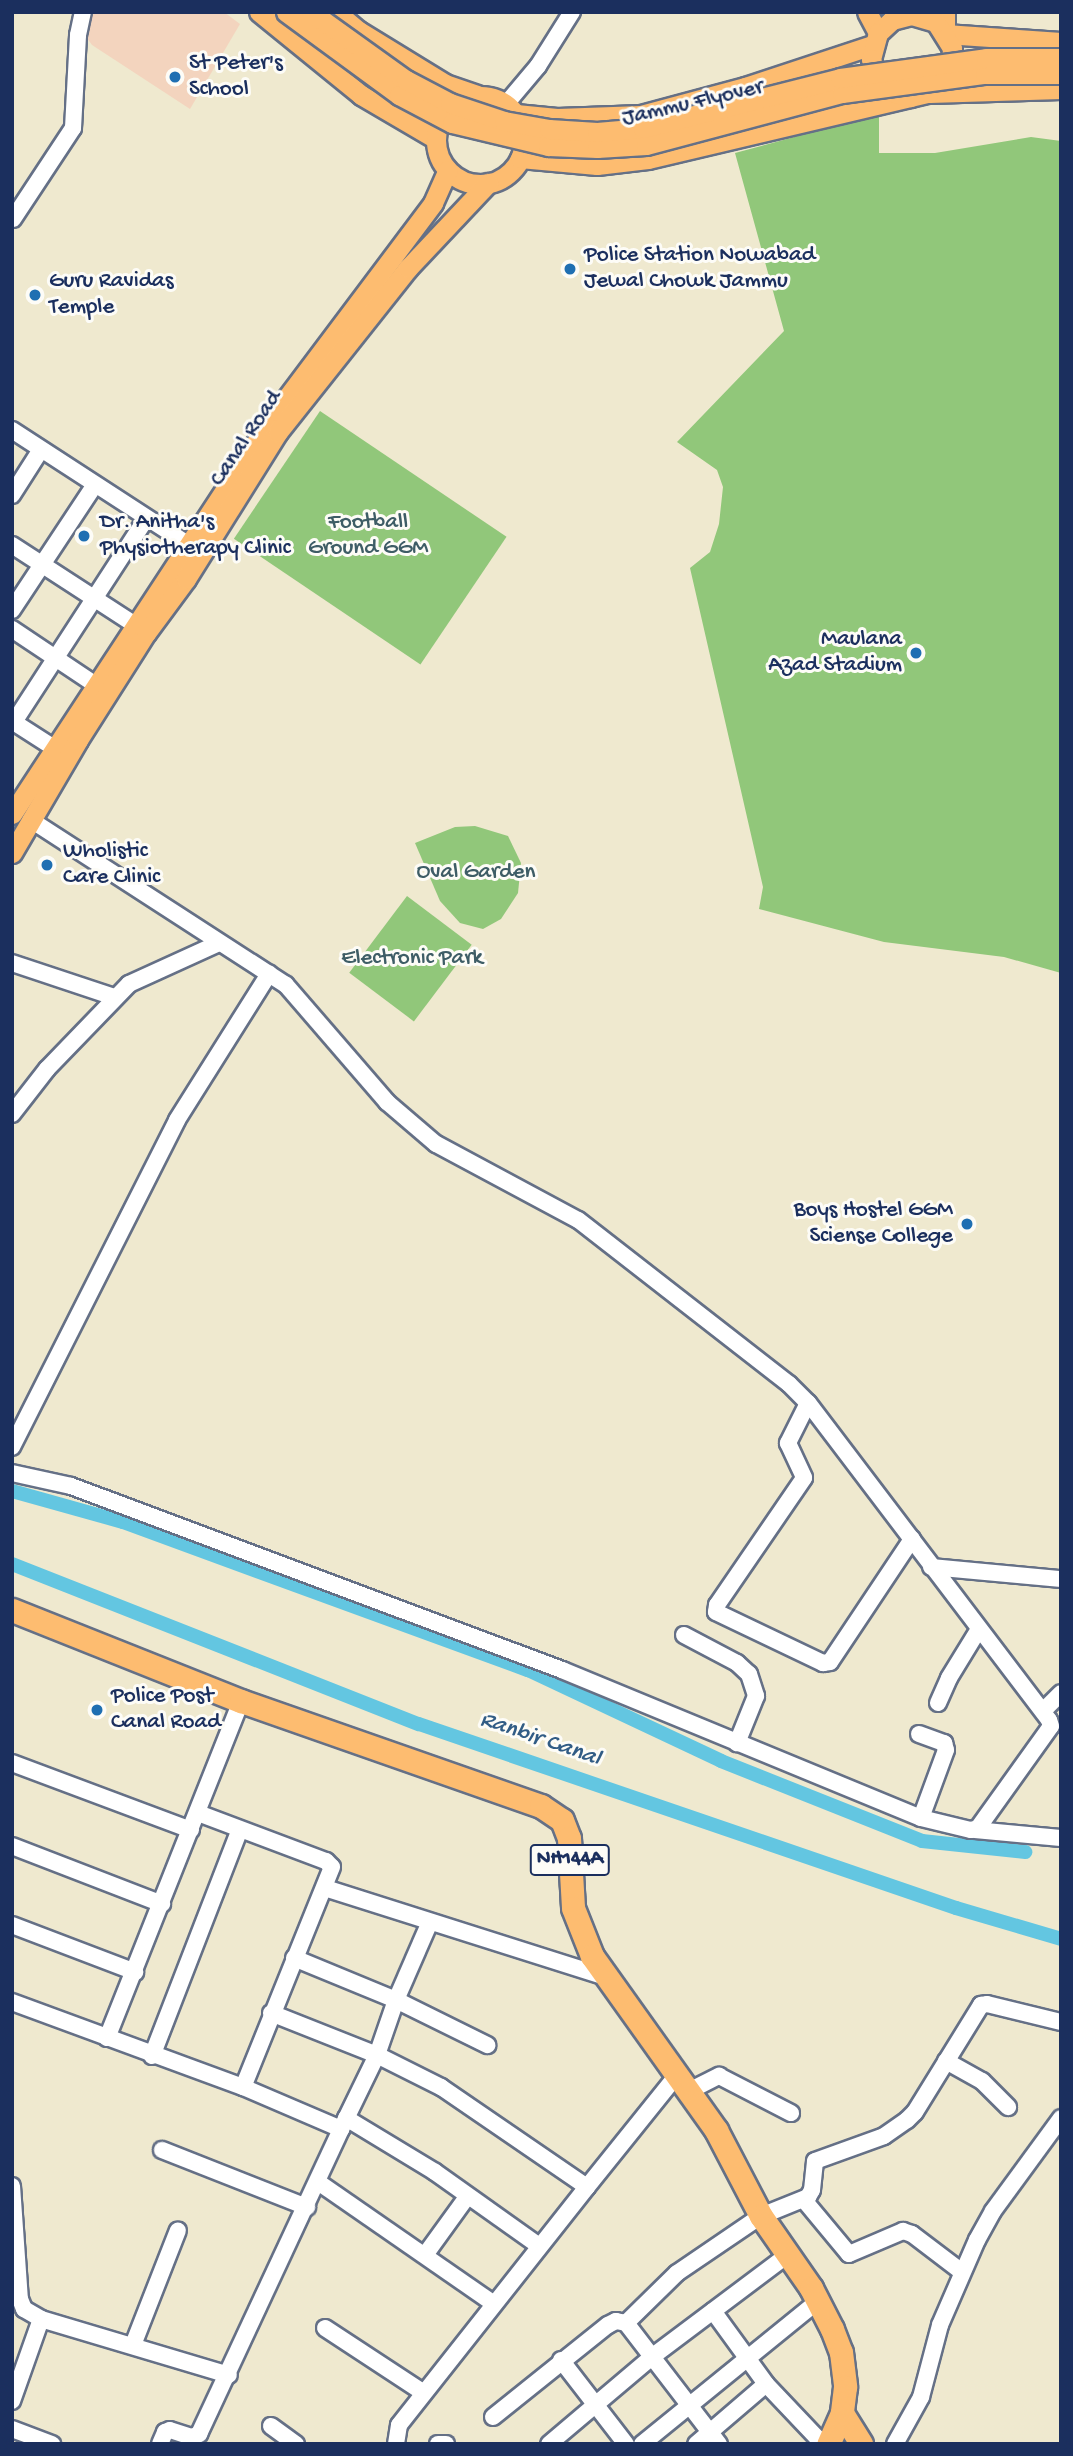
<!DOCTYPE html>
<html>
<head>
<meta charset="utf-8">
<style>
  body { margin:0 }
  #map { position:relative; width:1073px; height:2456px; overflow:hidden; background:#efe9cf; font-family:"Gochi Hand",sans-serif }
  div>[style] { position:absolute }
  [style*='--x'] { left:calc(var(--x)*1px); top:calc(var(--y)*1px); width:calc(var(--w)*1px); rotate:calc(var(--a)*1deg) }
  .built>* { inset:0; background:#f3d4be }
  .green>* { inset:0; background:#91c77a; transform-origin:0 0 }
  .canal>* { height:14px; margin:-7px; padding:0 7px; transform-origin:7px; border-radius:7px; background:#63c6e1 }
  .roads { filter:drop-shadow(2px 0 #657086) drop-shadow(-2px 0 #657086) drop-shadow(0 2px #657086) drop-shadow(0 -2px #657086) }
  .minor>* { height:16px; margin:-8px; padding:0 8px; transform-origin:8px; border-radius:8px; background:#fff }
  .major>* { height:19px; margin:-9.5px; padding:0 9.5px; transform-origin:9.5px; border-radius:9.5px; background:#fdbc70 }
  .major>.ring { margin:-9.5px; padding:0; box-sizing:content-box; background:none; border:19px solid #fdbc70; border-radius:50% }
  .highway>* { height:23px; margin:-11.5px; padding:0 11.5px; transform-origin:11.5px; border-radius:11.5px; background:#fdbc70 }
  .bridges { filter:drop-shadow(2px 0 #657086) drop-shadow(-2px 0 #657086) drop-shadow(0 2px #657086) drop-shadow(0 -2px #657086) }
  .major-bridge>* { height:19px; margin:-9.5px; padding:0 9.5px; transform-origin:9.5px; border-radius:9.5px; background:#fdbc70 }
  .dots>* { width:19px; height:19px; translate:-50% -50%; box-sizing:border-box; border:4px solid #fdfcf7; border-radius:50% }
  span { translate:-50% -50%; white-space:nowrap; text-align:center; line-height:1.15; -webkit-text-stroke:6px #fdfcf7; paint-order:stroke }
  .shield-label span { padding:2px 5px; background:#fdfcf7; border:2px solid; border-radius:5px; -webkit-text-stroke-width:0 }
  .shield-label { font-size:21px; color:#1b2f5e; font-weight:700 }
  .poi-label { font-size:23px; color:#1b2f5e }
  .left { translate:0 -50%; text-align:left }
  .right { translate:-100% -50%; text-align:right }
  .street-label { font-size:23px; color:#1b2f5e }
  .park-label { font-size:23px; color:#3e5d66 }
  .water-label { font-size:24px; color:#315c85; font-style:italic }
  .frame { position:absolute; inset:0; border:14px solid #1b2f5e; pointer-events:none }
</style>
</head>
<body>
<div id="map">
  <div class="built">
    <i style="clip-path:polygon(93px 12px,224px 12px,240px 24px,190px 109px,92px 45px,82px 31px)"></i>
  </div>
  <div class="green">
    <i style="clip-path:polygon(879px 114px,879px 153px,935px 153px,1031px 137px,1061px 141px,1061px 973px,1004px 957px,884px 942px,759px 909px,763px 887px,690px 568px,710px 552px,719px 524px,723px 487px,717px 470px,677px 442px,784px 331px,735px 153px)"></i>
    <i style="left:320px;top:411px;width:225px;height:154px;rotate:34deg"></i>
    <i style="clip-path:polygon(475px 826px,508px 836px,521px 863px,518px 893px,501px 919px,483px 929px,460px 923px,440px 901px,415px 843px,455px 827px)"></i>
    <i style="left:407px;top:896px;width:81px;height:96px;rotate:37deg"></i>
  </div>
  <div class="canal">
    <i style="--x:12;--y:1491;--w:115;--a:15.6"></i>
    <i style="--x:123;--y:1522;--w:431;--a:20.1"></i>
    <i style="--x:528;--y:1670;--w:213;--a:25.2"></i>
    <i style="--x:721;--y:1761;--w:216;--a:21.7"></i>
    <i style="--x:922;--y:1841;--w:104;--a:6.1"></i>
    <i style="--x:12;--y:1564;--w:437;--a:21.5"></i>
    <i style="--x:419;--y:1724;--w:568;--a:18.91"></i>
    <i style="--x:956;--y:1908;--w:109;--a:16.4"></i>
  </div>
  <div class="roads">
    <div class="minor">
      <i style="--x:506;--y:104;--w:50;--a:-49.9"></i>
      <i style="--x:538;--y:66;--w:64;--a:-57.8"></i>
      <i style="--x:13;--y:219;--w:109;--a:-56.6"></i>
      <i style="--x:73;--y:128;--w:93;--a:-86.9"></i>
      <i style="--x:78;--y:35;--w:24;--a:-78"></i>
      <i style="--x:12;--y:430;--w:222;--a:33"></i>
      <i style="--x:12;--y:495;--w:52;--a:-57.5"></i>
      <i style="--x:12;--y:545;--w:147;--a:33"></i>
      <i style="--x:12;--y:610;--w:149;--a:-56.5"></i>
      <i style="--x:12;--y:629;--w:101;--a:33.7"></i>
      <i style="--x:12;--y:721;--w:50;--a:32.7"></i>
      <i style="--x:14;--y:722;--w:242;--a:-57"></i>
      <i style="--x:12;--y:963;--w:108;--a:18.4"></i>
      <i style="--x:12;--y:1114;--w:57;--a:-52.1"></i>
      <i style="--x:47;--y:1069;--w:118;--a:-46"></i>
      <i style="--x:129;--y:984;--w:99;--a:-24.5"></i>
      <i style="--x:808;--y:1403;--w:45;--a:116.6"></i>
      <i style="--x:788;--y:1443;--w:38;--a:65"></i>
      <i style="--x:804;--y:1478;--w:154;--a:124.4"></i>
      <i style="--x:717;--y:1605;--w:7;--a:98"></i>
      <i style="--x:716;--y:1612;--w:119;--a:25.5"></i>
      <i style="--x:823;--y:1663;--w:7;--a:-8"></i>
      <i style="--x:830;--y:1662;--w:148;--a:-56.3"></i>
      <i style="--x:12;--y:1447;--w:366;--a:-63.2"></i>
      <i style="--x:177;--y:1120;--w:173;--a:-57.8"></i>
      <i style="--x:12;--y:1473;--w:60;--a:12.4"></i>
      <i style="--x:71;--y:1486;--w:524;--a:20.54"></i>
      <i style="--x:562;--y:1670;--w:388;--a:22.4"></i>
      <i style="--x:921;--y:1818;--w:51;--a:13.5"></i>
      <i style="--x:971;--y:1830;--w:7;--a:-16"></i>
      <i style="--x:978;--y:1828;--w:125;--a:-54.4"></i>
      <i style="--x:1051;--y:1726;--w:6;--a:-108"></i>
      <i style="--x:1049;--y:1720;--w:398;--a:-127.2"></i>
      <i style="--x:808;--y:1403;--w:27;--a:-135"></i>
      <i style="--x:789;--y:1384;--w:267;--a:-142.1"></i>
      <i style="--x:578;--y:1220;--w:161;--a:-151.8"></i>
      <i style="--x:436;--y:1144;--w:65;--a:-139.4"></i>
      <i style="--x:387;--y:1102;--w:155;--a:-130.8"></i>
      <i style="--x:286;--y:985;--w:304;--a:-147.1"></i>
      <i style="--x:931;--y:1567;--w:131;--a:5.3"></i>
      <i style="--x:684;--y:1635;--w:60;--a:27.8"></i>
      <i style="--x:737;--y:1663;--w:16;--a:43"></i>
      <i style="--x:749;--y:1674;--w:23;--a:72"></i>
      <i style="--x:756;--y:1696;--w:51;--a:112"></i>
      <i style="--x:938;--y:1703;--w:27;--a:-66"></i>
      <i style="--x:949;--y:1678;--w:57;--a:-58.5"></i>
      <i style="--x:1043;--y:1711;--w:25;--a:-45"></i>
      <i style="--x:919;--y:1734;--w:27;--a:20"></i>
      <i style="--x:944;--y:1743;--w:7;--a:74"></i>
      <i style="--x:946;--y:1750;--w:72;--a:110.2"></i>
      <i style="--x:12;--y:1763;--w:191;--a:20.5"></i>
      <i style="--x:198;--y:1813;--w:137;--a:20.6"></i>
      <i style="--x:326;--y:1861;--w:8;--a:45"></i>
      <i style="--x:332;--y:1867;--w:237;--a:112"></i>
      <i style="--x:975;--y:1830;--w:86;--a:5.3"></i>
      <i style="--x:12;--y:1846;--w:161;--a:21.1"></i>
      <i style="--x:325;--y:1888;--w:295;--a:17.6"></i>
      <i style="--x:12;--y:1925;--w:132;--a:20.9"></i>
      <i style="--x:294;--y:1958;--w:110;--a:22.4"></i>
      <i style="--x:396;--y:2000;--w:102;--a:26.3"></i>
      <i style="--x:12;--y:2002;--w:246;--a:20.2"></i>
      <i style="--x:243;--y:2087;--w:107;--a:23.2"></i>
      <i style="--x:341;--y:2129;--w:82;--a:-64.1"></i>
      <i style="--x:377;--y:2055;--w:72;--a:26.6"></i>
      <i style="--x:441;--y:2087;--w:177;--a:34.4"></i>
      <i style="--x:587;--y:2187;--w:145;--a:-51.2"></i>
      <i style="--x:271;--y:2013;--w:114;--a:21.6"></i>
      <i style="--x:377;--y:2055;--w:58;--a:-70.9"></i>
      <i style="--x:396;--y:2000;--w:83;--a:-66.5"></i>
      <i style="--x:107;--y:2038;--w:363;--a:-68.3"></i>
      <i style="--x:152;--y:2056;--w:243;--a:-68.8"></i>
      <i style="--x:946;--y:2061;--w:41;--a:29.1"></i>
      <i style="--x:982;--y:2081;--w:37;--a:45"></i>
      <i style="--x:689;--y:2091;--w:34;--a:-27"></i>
      <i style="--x:719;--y:2076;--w:81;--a:27.2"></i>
      <i style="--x:346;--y:2118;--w:104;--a:31.2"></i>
      <i style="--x:435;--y:2172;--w:128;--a:35.4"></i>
      <i style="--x:162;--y:2150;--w:156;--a:21.5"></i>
      <i style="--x:318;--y:2182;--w:213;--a:34.7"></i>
      <i style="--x:12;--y:2186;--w:113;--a:86"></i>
      <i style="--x:20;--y:2299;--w:11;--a:68"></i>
      <i style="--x:24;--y:2309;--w:20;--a:30"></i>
      <i style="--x:41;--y:2319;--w:196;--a:16.6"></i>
      <i style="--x:804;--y:2200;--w:70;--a:50.2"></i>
      <i style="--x:849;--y:2254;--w:59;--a:-23.1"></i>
      <i style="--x:903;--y:2231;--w:9;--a:18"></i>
      <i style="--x:912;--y:2234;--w:63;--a:37.2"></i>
      <i style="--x:425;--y:2255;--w:72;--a:-54.1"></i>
      <i style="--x:713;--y:2311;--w:90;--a:54"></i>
      <i style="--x:766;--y:2384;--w:83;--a:46.5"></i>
      <i style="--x:325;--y:2328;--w:118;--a:33.3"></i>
      <i style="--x:133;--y:2345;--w:123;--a:-68.6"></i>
      <i style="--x:561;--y:2360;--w:106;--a:52.3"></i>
      <i style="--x:12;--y:2401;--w:87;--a:-70.5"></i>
      <i style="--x:493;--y:2417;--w:147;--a:-38.7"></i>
      <i style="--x:608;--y:2325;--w:9;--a:-27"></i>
      <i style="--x:616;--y:2321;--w:10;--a:11"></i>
      <i style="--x:271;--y:2426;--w:31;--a:36"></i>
      <i style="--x:12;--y:2429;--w:43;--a:20.6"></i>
      <i style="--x:160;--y:2444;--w:13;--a:-67"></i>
      <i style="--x:165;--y:2432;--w:5;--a:-22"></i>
      <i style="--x:170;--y:2430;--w:23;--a:18"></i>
      <i style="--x:192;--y:2437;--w:8;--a:-23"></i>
      <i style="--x:199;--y:2434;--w:336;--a:-65"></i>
      <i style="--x:396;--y:2444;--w:19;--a:-81"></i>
      <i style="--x:399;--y:2425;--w:303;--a:-51.7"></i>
      <i style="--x:438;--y:2444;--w:8;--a:0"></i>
      <i style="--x:549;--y:2444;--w:136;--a:-40.2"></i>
      <i style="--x:653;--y:2356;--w:170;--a:-36.9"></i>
      <i style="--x:642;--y:2444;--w:227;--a:-39.1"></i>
      <i style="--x:696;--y:2444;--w:92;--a:-40.6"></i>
      <i style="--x:719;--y:2444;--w:153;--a:-127.5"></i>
      <i style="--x:626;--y:2323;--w:71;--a:-44.4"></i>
      <i style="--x:677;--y:2273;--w:102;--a:-34.2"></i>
      <i style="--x:761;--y:2216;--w:51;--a:-22"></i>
      <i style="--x:808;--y:2197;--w:8;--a:-60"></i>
      <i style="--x:812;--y:2190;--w:29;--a:-84"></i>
      <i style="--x:815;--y:2161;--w:73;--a:-19.9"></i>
      <i style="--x:884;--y:2136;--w:28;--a:-35"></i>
      <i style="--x:907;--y:2120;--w:11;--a:-45"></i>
      <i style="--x:915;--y:2112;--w:126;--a:-58.3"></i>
      <i style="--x:981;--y:2005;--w:6;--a:-9"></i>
      <i style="--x:987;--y:2004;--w:76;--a:13.7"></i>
      <i style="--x:895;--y:2444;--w:54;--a:-61"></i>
      <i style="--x:921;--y:2397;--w:74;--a:-75.2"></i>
      <i style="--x:940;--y:2325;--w:93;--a:-66.5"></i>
      <i style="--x:977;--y:2240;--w:33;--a:-61"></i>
      <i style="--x:993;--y:2211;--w:115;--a:-53.8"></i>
    </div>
    <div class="major">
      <i style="--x:259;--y:12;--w:132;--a:39.1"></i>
      <i style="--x:361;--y:95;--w:87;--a:30.4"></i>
      <i style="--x:336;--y:12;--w:30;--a:40"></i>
      <i style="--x:359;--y:31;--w:101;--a:31.6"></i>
      <i style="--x:445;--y:84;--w:34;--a:19"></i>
      <i style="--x:867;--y:12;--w:24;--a:62"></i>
      <i style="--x:945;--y:12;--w:22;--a:90"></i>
      <i style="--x:945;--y:34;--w:116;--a:3.9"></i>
      <i style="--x:929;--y:93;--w:132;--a:-1.7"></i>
      <i class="ring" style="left:436px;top:96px;width:69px;height:69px"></i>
      <i style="--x:516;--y:114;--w:41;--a:5.6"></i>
      <i style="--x:557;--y:118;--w:84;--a:-2"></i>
      <i style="--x:641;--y:115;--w:108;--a:-15.1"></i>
      <i style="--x:745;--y:87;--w:134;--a:-18.3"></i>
      <i style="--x:520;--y:158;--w:77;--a:5.2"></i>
      <i style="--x:597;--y:165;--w:51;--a:-6.7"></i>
      <i style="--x:648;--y:159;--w:288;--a:-13.3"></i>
      <i style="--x:928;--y:93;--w:18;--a:-34"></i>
      <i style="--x:943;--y:83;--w:18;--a:-63"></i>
      <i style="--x:951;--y:67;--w:19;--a:-87"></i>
      <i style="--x:952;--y:48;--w:31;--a:-122"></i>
      <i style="--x:936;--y:22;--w:26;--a:-164"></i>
      <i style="--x:911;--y:15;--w:20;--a:165"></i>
      <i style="--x:892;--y:20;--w:19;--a:137"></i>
      <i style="--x:878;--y:33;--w:27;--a:105"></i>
      <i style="--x:871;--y:59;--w:15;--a:74"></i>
      <i style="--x:875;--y:73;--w:14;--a:56"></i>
      <i style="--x:883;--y:85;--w:14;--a:34"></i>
      <i style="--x:895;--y:93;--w:16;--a:15"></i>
      <i style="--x:12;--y:814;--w:482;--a:-56.7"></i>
      <i style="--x:277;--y:411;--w:260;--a:-53.1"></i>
      <i style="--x:433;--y:203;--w:36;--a:-66"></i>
      <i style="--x:12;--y:853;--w:131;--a:-59.7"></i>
      <i style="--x:78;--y:740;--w:127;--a:-57.6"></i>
      <i style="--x:146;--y:633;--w:67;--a:-53.5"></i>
      <i style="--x:186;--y:579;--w:173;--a:-58"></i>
      <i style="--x:278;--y:432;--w:209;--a:-51.6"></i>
      <i style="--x:408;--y:268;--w:117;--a:-46.7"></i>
    </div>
    <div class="highway">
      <i style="--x:12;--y:1610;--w:246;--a:21.7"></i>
      <i style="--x:241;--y:1701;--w:318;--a:19.3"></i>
      <i style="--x:541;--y:1806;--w:25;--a:34"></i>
      <i style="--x:562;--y:1820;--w:19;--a:69"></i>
      <i style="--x:569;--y:1838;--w:70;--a:86.7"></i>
      <i style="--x:573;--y:1908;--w:52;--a:68.4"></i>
      <i style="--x:592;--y:1956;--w:214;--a:54.5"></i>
      <i style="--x:716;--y:2130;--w:97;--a:62.4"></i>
      <i style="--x:761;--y:2216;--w:88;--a:55.2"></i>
      <i style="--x:811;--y:2288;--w:46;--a:62.9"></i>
      <i style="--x:832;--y:2329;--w:25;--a:69"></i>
      <i style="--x:841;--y:2352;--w:35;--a:83"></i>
      <i style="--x:845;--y:2387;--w:26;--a:97"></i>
      <i style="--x:842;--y:2413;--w:34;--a:114"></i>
      <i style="--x:842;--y:2413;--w:36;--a:58"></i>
    </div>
  </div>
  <div class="bridges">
    <div class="major-bridge">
      <i style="--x:286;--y:12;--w:140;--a:36.3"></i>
      <i style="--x:399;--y:95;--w:60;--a:27.8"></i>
      <i style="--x:452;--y:123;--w:99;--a:13.5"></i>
      <i style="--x:548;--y:146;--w:49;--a:2.3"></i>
      <i style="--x:597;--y:148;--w:49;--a:-3.5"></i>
      <i style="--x:646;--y:145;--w:203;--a:-14.9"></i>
      <i style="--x:842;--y:93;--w:144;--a:-7.6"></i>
      <i style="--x:985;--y:74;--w:76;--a:0"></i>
      <i style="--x:311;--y:12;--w:117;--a:35.6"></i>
      <i style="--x:406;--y:80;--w:50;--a:27.6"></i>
      <i style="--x:450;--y:103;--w:57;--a:18.4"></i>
      <i style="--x:504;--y:121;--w:46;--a:10.1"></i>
      <i style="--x:549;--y:129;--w:48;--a:3.6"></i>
      <i style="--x:597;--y:132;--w:46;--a:-5"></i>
      <i style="--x:643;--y:128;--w:203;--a:-14.2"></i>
      <i style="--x:840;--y:78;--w:147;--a:-7.8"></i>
      <i style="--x:986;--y:58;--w:75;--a:0"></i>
    </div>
  </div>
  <div class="dots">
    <i style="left:175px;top:77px;background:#1f6fb2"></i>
    <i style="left:570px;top:269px;background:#1f6fb2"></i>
    <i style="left:35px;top:295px;background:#1f6fb2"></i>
    <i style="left:84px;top:536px;background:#1f6fb2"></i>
    <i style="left:916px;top:653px;background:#1f6fb2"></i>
    <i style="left:47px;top:865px;background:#1f6fb2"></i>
    <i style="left:967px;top:1224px;background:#1f6fb2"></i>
    <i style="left:97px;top:1710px;background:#1f6fb2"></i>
  </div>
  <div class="shield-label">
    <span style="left:570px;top:1860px">NH144A</span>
  </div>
  <div class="poi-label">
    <span class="left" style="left:189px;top:77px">St Peter's<br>School</span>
    <span class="left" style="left:584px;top:269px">Police Station Nowabad<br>Jewal Chowk Jammu</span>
    <span class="left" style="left:49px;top:295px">Guru Ravidas<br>Temple</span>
    <span class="left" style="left:100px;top:536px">Dr. Anitha's<br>Physiotherapy Clinic</span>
    <span class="right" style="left:902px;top:653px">Maulana<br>Azad Stadium</span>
    <span class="left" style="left:63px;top:865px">Wholistic<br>Care Clinic</span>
    <span class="right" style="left:953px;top:1224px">Boys Hostel GGM<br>Sciense College</span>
    <span class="left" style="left:111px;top:1710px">Police Post<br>Canal Road</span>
  </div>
  <div class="street-label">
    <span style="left:693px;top:104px;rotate:-13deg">Jammu Flyover</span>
    <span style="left:247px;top:439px;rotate:-56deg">Canal Road</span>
  </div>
  <div class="park-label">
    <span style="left:368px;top:536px">Football<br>Ground GGM</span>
    <span style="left:476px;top:873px">Oval Garden</span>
    <span style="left:412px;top:959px">Electronic Park</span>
  </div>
  <div class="water-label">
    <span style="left:540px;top:1740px;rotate:19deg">Ranbir Canal</span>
  </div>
  <div class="frame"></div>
</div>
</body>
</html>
